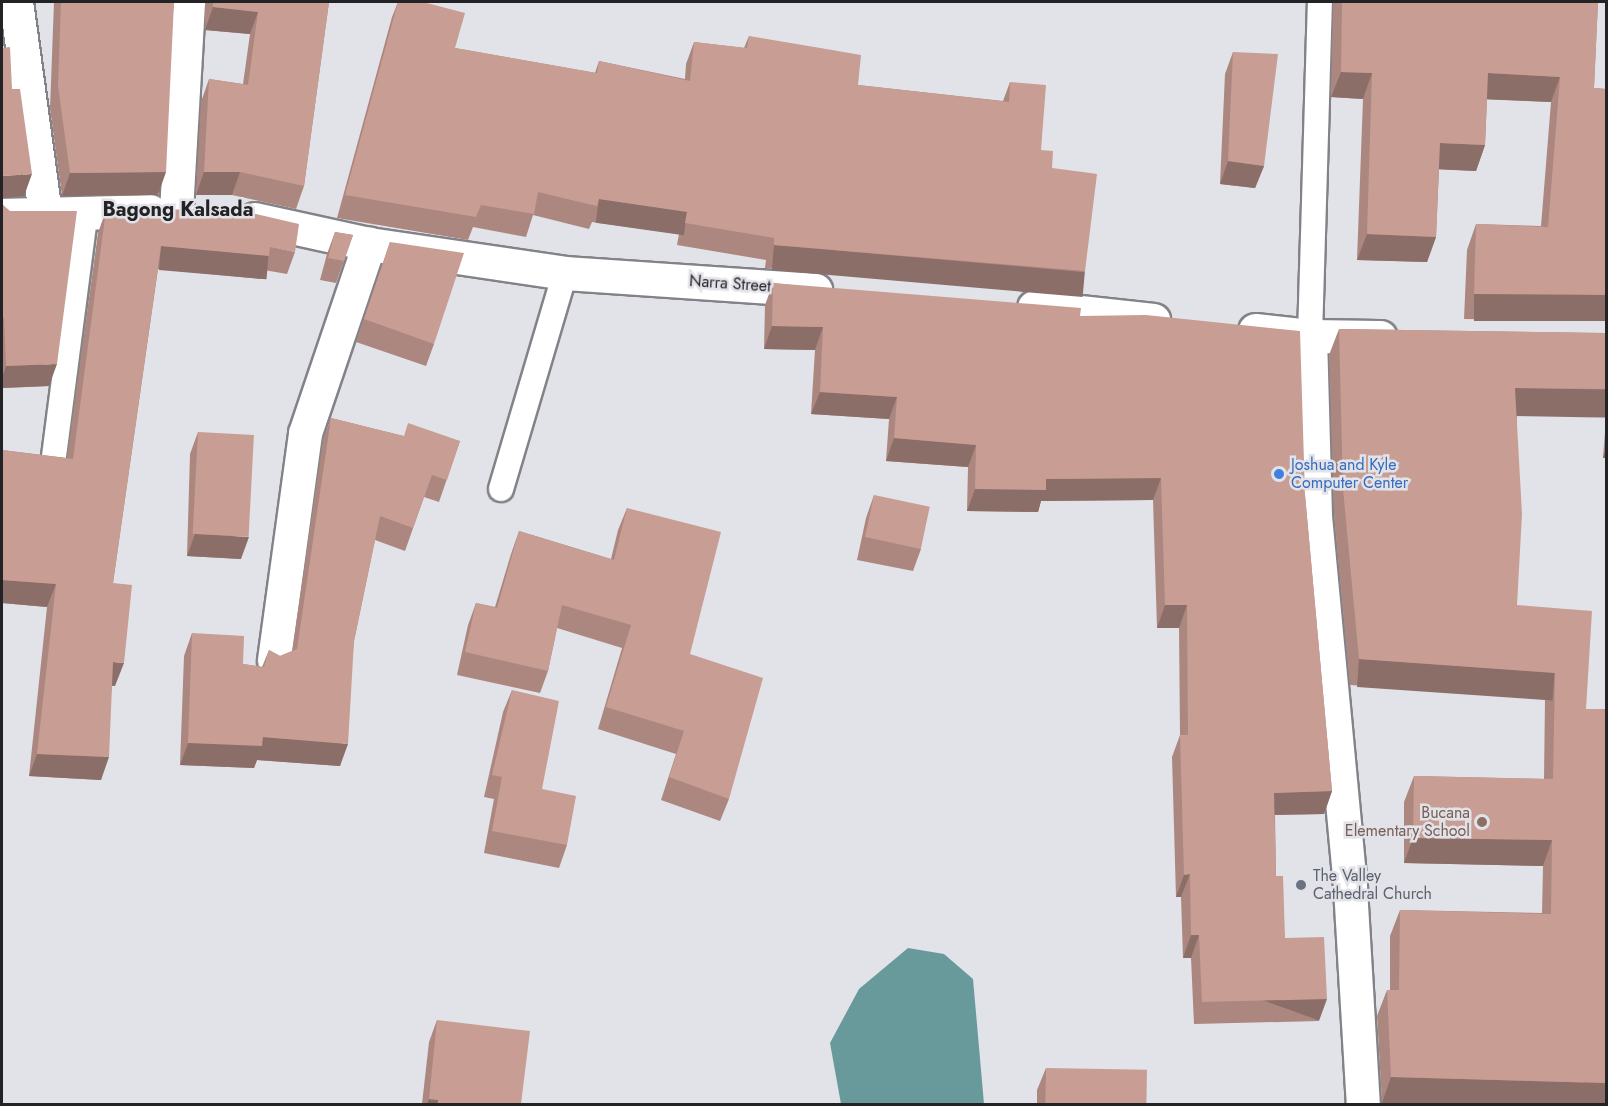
<!DOCTYPE html>
<html>
<head>
<meta charset="utf-8">
<style>
  body { margin:0 }
  #map { position:relative; width:1608px; height:1106px; overflow:hidden; background:#e2e2e9; font-family:Jost,sans-serif }
  div>[style] { position:absolute }
  [style*='--x'] { left:calc(var(--x)*1px); top:calc(var(--y)*1px); width:calc(var(--w)*1px); rotate:calc(var(--a)*1deg) }
  .water>* { inset:0; background:#689a9b }
  .roads { filter:drop-shadow(2px 0 #828288) drop-shadow(-2px 0 #828288) drop-shadow(0 2px #828288) drop-shadow(0 -2px #828288) }
  .lane>* { height:24px; margin:-12px; padding:0 12px; transform-origin:12px; border-radius:12px; background:#fff }
  .street>* { height:33px; margin:-16.5px; padding:0 16.5px; transform-origin:16.5px; border-radius:16.5px; background:#fff }
  .secondary>* { height:33px; margin:-16.5px; padding:0 16.5px; transform-origin:16.5px; border-radius:16.5px; background:#fff }
  .wall>* { inset:0; background:#ac877f }
  .shaded-wall>* { inset:0; background:#8c6e68; transform-origin:0 0 }
  .building>* { inset:0; background:#c89d94; transform-origin:0 0 }
  .dots>* { width:16px; height:16px; translate:-50% -50%; box-sizing:border-box; border:3px solid #e2e2e9; border-radius:50% }
  span { translate:-50% -50%; white-space:nowrap; text-align:center; line-height:1.15; -webkit-text-stroke:5px #e2e2e9; paint-order:stroke }
  .street-label { font-size:16px; color:#232325 }
  .shop-label { font-size:16px; color:#366cbe }
  .left { translate:0 -50%; text-align:left }
  .education-label { font-size:16px; color:#785e54 }
  .right { translate:-100% -50%; text-align:right }
  .worship-label { font-size:16px; color:#5b616d }
  .quarter-label { font-size:20px; color:#232325; font-weight:700 }
  .frame { position:absolute; inset:0; border:3px solid #232325; pointer-events:none }
</style>
</head>
<body>
<div id="map">
  <div class="water">
    <i style="clip-path:polygon(908px 948px,944px 954px,973px 979px,984px 1104px,841px 1104px,830px 1043px,859px 989px)"></i>
  </div>
  <div class="roads">
    <div class="lane">
      <i style="--x:1310;--y:336;--w:334;--a:-88.3"></i>
      <i style="--x:53;--y:464;--w:255;--a:-82.6"></i>
      <i style="--x:501;--y:489;--w:225;--a:-73.5"></i>
    </div>
    <div class="street">
      <i style="--x:16;--y:2;--w:213;--a:82.2"></i>
      <i style="--x:176;--y:211;--w:209;--a:-86.7"></i>
      <i style="--x:1310;--y:336;--w:70;--a:0.8"></i>
      <i style="--x:274;--y:660;--w:229;--a:-82.2"></i>
      <i style="--x:305;--y:433;--w:200;--a:-71.3"></i>
    </div>
    <div class="secondary">
      <i style="--x:2;--y:215;--w:148;--a:-1.5"></i>
      <i style="--x:255;--y:219;--w:117;--a:12.4"></i>
      <i style="--x:369;--y:244;--w:198;--a:8.4"></i>
      <i style="--x:565;--y:273;--w:251;--a:3.9"></i>
      <i style="--x:1034;--y:307;--w:120;--a:6.2"></i>
      <i style="--x:1255;--y:330;--w:55;--a:6.2"></i>
      <i style="--x:1310;--y:336;--w:180;--a:88.4"></i>
      <i style="--x:1315;--y:516;--w:374;--a:84.6"></i>
      <i style="--x:1350;--y:888;--w:216;--a:86.6"></i>
    </div>
  </div>
  <div class="wall">
    <i style="clip-path:polygon(54px 2px,174px 2px,158px 195px,62px 196px,50px 109px)"></i>
    <i style="clip-path:polygon(205px 2px,329px 2px,304px 186px,296px 209px,232px 195px,196px 195px,201px 102px,209px 79px,243px 84px,250px 34px,205px 30px)"></i>
    <i style="clip-path:polygon(398px 2px,423px 2px,455px 48px,595px 73px,599px 61px,685px 79px,686px 64px,694px 42px,744px 48px,749px 36px,858px 85px,1003px 101px,1010px 82px,1041px 150px,1052px 168px,1085px 271px,1077px 293px,765px 268px,766px 260px,677px 245px,679px 234px,592px 222px,589px 229px,533px 215px,526px 237px,473px 227px,468px 240px,337px 218px,392px 17px)"></i>
    <i style="clip-path:polygon(1333px 2px,1598px 2px,1594px 88px,1606px 89px,1606px 321px,1464px 319px,1467px 250px,1476px 224px,1541px 226px,1551px 102px,1487px 99px,1485px 145px,1476px 171px,1439px 169px,1436px 237px,1427px 262px,1357px 260px,1363px 99px,1331px 97px)"></i>
    <i style="clip-path:polygon(1233px 52px,1264px 166px,1255px 188px,1220px 184px,1225px 74px)"></i>
    <i style="clip-path:polygon(2px 204px,49px 386px,2px 388px)"></i>
    <i style="clip-path:polygon(106px 210px,295px 252px,287px 274px,264px 270px,261px 279px,158px 269px,113px 583px,115px 686px,112px 686px,101px 780px,29px 776px,47px 607px,2px 603px,2px 450px,67px 458px,98px 233px)"></i>
    <i style="clip-path:polygon(335px 232px,353px 235px,336px 283px,320px 280px,327px 254px)"></i>
    <i style="clip-path:polygon(390px 242px,434px 344px,426px 366px,356px 342px)"></i>
    <i style="clip-path:polygon(773px 283px,1080px 316px,1305px 495px,1332px 791px,1324px 814px,1275px 815px,1276px 876px,1285px 938px,1319px 1021px,1194px 1024px,1191px 958px,1183px 958px,1181px 897px,1176px 897px,1172px 757px,1180px 735px,1179px 628px,1157px 628px,1153px 500px,1041px 501px,1038px 512px,967px 511px,968px 467px,886px 461px,889px 419px,811px 414px,815px 350px,764px 349px,765px 305px)"></i>
    <i style="clip-path:polygon(1339px 329px,1606px 333px,1606px 415px,1517px 414px,1517px 605px,1586px 709px,1606px 1104px,1382px 1103px,1377px 1016px,1387px 990px,1390px 990px,1390px 936px,1400px 910px,1542px 913px,1543px 866px,1404px 863px,1404px 802px,1414px 776px,1544px 779px,1545px 698px,1350px 685px,1334px 515px,1329px 355px)"></i>
    <i style="clip-path:polygon(331px 418px,403px 436px,460px 441px,439px 502px,424px 497px,405px 551px,375px 540px,354px 641px,340px 766px,257px 760px,254px 768px,180px 765px,184px 656px,192px 633px,243px 664px,262px 667px,269px 650px,280px 656px,292px 651px,323px 440px)"></i>
    <i style="clip-path:polygon(1606px 419px,1606px 458px,1603px 458px)"></i>
    <i style="clip-path:polygon(198px 432px,241px 559px,187px 556px,190px 454px)"></i>
    <i style="clip-path:polygon(874px 495px,921px 549px,913px 571px,857px 560px,866px 518px)"></i>
    <i style="clip-path:polygon(627px 508px,690px 654px,729px 799px,720px 821px,661px 800px,676px 754px,598px 729px,622px 648px,557px 628px,548px 671px,540px 693px,457px 675px,468px 625px,476px 603px,495px 607px,511px 554px,519px 531px,611px 559px,618px 530px)"></i>
    <i style="clip-path:polygon(512px 690px,542px 789px,567px 845px,559px 868px,484px 853px,494px 799px,484px 797px,503px 712px)"></i>
    <i style="clip-path:polygon(437px 1020px,521px 1104px,422px 1104px,429px 1042px)"></i>
    <i style="clip-path:polygon(1046px 1068px,1147px 1104px,1037px 1104px,1037px 1090px)"></i>
  </div>
  <div class="shaded-wall">
    <i style="clip-path:polygon(213px 7px,258px 12px,250px 34px,205px 30px)"></i>
    <i style="clip-path:polygon(1341px 72px,1372px 73px,1363px 99px,1331px 97px)"></i>
    <i style="clip-path:polygon(1488px 73px,1560px 77px,1551px 102px,1478px 99px)"></i>
    <i style="clip-path:polygon(1440px 143px,1485px 145px,1476px 171px,1431px 169px)"></i>
    <i style="clip-path:polygon(1228px 161px,1264px 166px,1255px 188px,1220px 184px)"></i>
    <i style="clip-path:polygon(166px 172px,158px 195px,62px 196px,70px 173px)"></i>
    <i style="clip-path:polygon(204px 172px,240px 172px,232px 195px,196px 195px)"></i>
    <i style="clip-path:polygon(32px 174px,24px 196px,2px 198px,2px 176px)"></i>
    <i style="left:599px;top:199px;width:89px;height:24px;rotate:8deg"></i>
    <i style="clip-path:polygon(1367px 234px,1436px 237px,1427px 262px,1357px 260px)"></i>
    <i style="left:774px;top:245px;width:312px;height:25px;rotate:5deg"></i>
    <i style="left:161px;top:246px;width:108px;height:24px;rotate:5deg"></i>
    <i style="left:1474px;top:294px;width:132px;height:27px"></i>
    <i style="clip-path:polygon(772px 326px,823px 327px,815px 350px,764px 349px)"></i>
    <i style="clip-path:polygon(57px 364px,49px 386px,2px 388px,2px 378px,6px 366px)"></i>
    <i style="left:1515px;top:388px;width:91px;height:28px;rotate:1deg"></i>
    <i style="clip-path:polygon(820px 392px,897px 397px,889px 419px,811px 414px)"></i>
    <i style="clip-path:polygon(894px 438px,976px 445px,968px 467px,886px 461px)"></i>
    <i style="clip-path:polygon(1606px 447px,1606px 458px,1603px 458px)"></i>
    <i style="clip-path:polygon(1161px 478px,1153px 500px,1041px 501px,1038px 512px,967px 511px,975px 489px,1046px 479px)"></i>
    <i style="clip-path:polygon(195px 534px,249px 537px,241px 559px,187px 556px)"></i>
    <i style="clip-path:polygon(2px 580px,56px 584px,47px 607px,2px 603px)"></i>
    <i style="clip-path:polygon(1165px 605px,1187px 605px,1179px 628px,1157px 628px)"></i>
    <i style="left:1359px;top:659px;width:196px;height:28px;rotate:4deg"></i>
    <i style="clip-path:polygon(113px 662px,124px 663px,115px 686px,105px 685px)"></i>
    <i style="clip-path:polygon(263px 737px,348px 744px,340px 766px,257px 760px,254px 768px,180px 765px,188px 743px)"></i>
    <i style="clip-path:polygon(37px 754px,109px 757px,101px 780px,29px 776px)"></i>
    <i style="clip-path:polygon(1332px 791px,1324px 814px,1266px 815px,1274px 793px)"></i>
    <i style="clip-path:polygon(1413px 838px,1552px 840px,1543px 866px,1404px 863px)"></i>
    <i style="clip-path:polygon(1190px 874px,1181px 897px,1176px 897px,1184px 875px)"></i>
    <i style="clip-path:polygon(1191px 935px,1199px 935px,1191px 958px,1183px 958px)"></i>
    <i style="left:1327px;top:999px;width:23px;height:125px;rotate:110deg"></i>
    <i style="clip-path:polygon(1391px 1077px,1606px 1083px,1606px 1104px,1434px 1104px,1382px 1103px)"></i>
    <i style="clip-path:polygon(429px 1099px,438px 1100px,437px 1104px,427px 1104px)"></i>
  </div>
  <div class="building">
    <i style="clip-path:polygon(61px 2px,174px 2px,166px 172px,70px 173px,58px 86px)"></i>
    <i style="clip-path:polygon(213px 2px,329px 2px,304px 186px,240px 172px,204px 172px,209px 79px,248px 85px,258px 12px,213px 7px)"></i>
    <i style="clip-path:polygon(398px 2px,423px 2px,465px 13px,455px 48px,597px 73px,599px 61px,690px 81px,694px 42px,747px 48px,749px 36px,861px 55px,858px 85px,1009px 102px,1010px 82px,1046px 85px,1041px 150px,1053px 151px,1052px 168px,1097px 174px,1085px 271px,774px 245px,774px 238px,685px 223px,687px 212px,599px 199px,597px 206px,538px 192px,534px 214px,481px 205px,476px 217px,345px 195px)"></i>
    <i style="clip-path:polygon(1342px 2px,1598px 2px,1594px 88px,1606px 89px,1606px 295px,1474px 294px,1476px 224px,1548px 227px,1560px 77px,1488px 73px,1485px 145px,1440px 143px,1436px 237px,1367px 234px,1372px 73px,1341px 72px)"></i>
    <i style="clip-path:polygon(10px 47px,12px 89px,20px 89px,32px 174px,2px 176px,2px 48px)"></i>
    <i style="clip-path:polygon(1233px 52px,1278px 54px,1264px 166px,1228px 161px)"></i>
    <i style="clip-path:polygon(2px 204px,10px 211px,77px 211px,57px 364px,6px 366px,4px 318px,2px 318px)"></i>
    <i style="clip-path:polygon(234px 209px,299px 224px,295px 252px,270px 247px,269px 256px,161px 246px,113px 583px,132px 585px,124px 663px,113px 662px,109px 757px,37px 754px,56px 584px,2px 580px,2px 450px,73px 459px,106px 210px)"></i>
    <i style="clip-path:polygon(335px 232px,353px 235px,344px 261px,328px 258px)"></i>
    <i style="clip-path:polygon(390px 242px,464px 253px,434px 344px,364px 319px)"></i>
    <i style="clip-path:polygon(773px 283px,1081px 308px,1080px 316px,1146px 315px,1300px 331px,1305px 495px,1332px 791px,1274px 793px,1276px 876px,1283px 876px,1285px 938px,1324px 937px,1327px 999px,1202px 1002px,1199px 935px,1191px 935px,1190px 874px,1184px 875px,1180px 735px,1188px 735px,1187px 605px,1165px 605px,1161px 478px,1046px 479px,1046px 490px,975px 489px,976px 445px,894px 438px,897px 397px,820px 392px,823px 327px,772px 326px)"></i>
    <i style="clip-path:polygon(1339px 329px,1606px 333px,1606px 389px,1515px 388px,1522px 514px,1517px 605px,1592px 611px,1586px 709px,1606px 709px,1606px 1083px,1391px 1077px,1387px 990px,1399px 990px,1400px 910px,1551px 914px,1552px 840px,1413px 838px,1414px 776px,1553px 779px,1555px 673px,1359px 659px,1343px 489px)"></i>
    <i style="clip-path:polygon(331px 418px,404px 436px,408px 423px,460px 441px,447px 480px,432px 475px,413px 528px,380px 516px,354px 641px,348px 744px,263px 737px,262px 746px,188px 743px,192px 633px,244px 636px,243px 664px,264px 667px,269px 650px,280px 656px,297px 649px)"></i>
    <i style="left:198px;top:432px;width:56px;height:102px;rotate:3deg"></i>
    <i style="left:874px;top:495px;width:57px;height:43px;rotate:12deg"></i>
    <i style="clip-path:polygon(627px 508px,721px 532px,690px 654px,763px 678px,729px 799px,669px 777px,684px 731px,606px 707px,631px 625px,562px 605px,548px 671px,465px 652px,476px 603px,497px 608px,519px 531px,614px 560px)"></i>
    <i style="clip-path:polygon(512px 690px,559px 701px,542px 789px,576px 796px,567px 845px,492px 831px,502px 777px,492px 775px)"></i>
    <i style="clip-path:polygon(437px 1020px,530px 1031px,521px 1104px,438px 1104px,438px 1100px,429px 1099px)"></i>
    <i style="left:1046px;top:1068px;width:101px;height:36px;rotate:1deg"></i>
  </div>
  <div class="dots">
    <i style="left:1279px;top:474px;background:#3f7fe0"></i>
    <i style="left:1482px;top:822px;background:#8d6e63"></i>
    <i style="left:1301px;top:885px;background:#6b7280"></i>
  </div>
  <div class="street-label">
    <span style="left:730px;top:284px;rotate:4deg">Narra Street</span>
  </div>
  <div class="shop-label">
    <span class="left" style="left:1291px;top:474px">Joshua and Kyle<br>Computer Center</span>
  </div>
  <div class="education-label">
    <span class="right" style="left:1470px;top:822px">Bucana<br>Elementary School</span>
  </div>
  <div class="worship-label">
    <span class="left" style="left:1313px;top:885px">The Valley<br>Cathedral Church</span>
  </div>
  <div class="quarter-label">
    <span style="left:178px;top:209px">Bagong Kalsada</span>
  </div>
  <div class="frame"></div>
</div>
</body>
</html>
